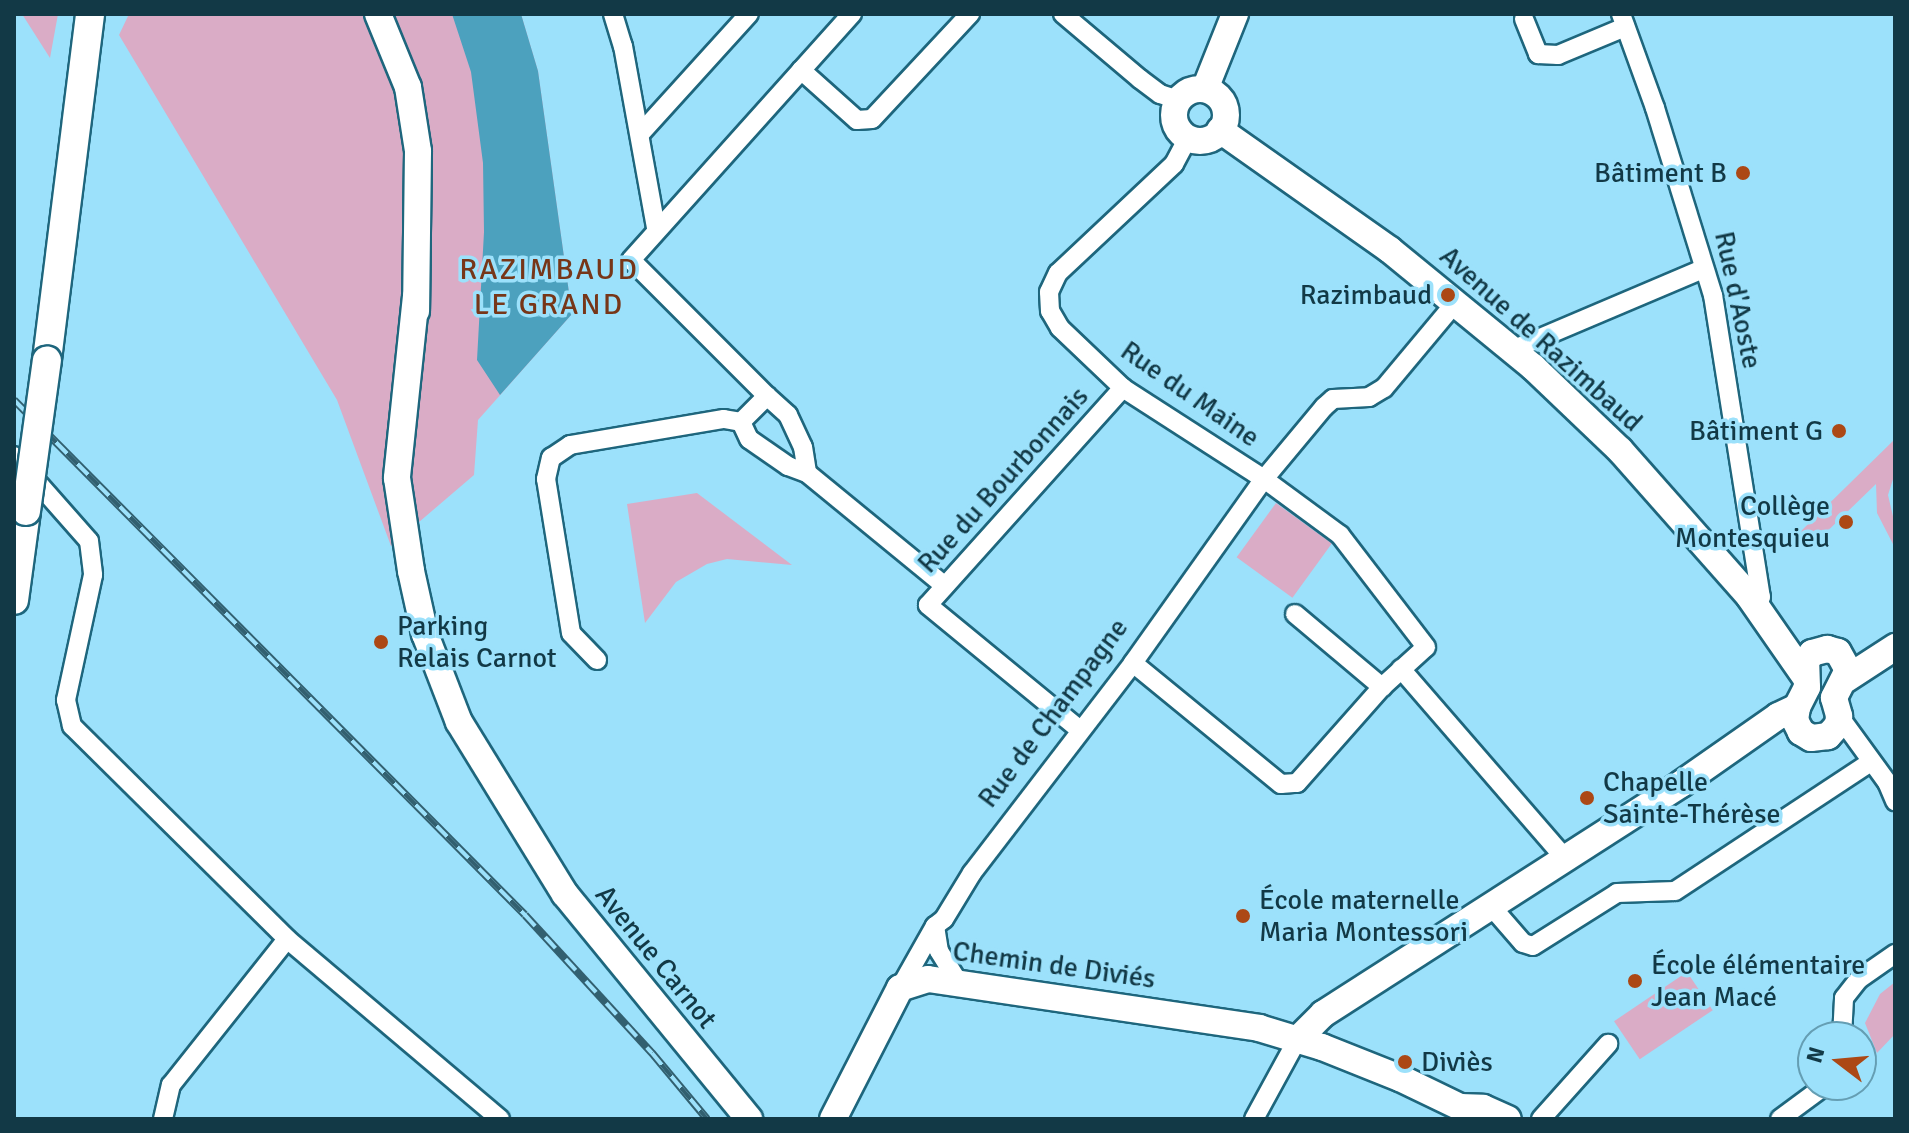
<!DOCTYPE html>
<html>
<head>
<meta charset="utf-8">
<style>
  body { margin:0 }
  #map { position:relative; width:1909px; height:1133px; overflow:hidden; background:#9ce1fb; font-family:Signika,sans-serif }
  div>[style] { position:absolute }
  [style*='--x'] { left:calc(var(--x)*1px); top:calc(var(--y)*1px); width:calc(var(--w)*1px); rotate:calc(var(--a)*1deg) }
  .green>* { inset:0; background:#daacc6; transform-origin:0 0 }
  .water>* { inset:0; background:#4ca1be }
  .roads { filter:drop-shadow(2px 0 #1e667d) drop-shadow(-2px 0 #1e667d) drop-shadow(0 2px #1e667d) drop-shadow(0 -2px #1e667d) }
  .street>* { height:18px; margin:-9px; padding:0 9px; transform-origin:9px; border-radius:9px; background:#fff }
  .secondary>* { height:26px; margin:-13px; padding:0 13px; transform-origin:13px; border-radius:13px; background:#fff }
  .secondary>.ring { margin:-13px; padding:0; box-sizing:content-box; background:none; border:26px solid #fff; border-radius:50% }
  .primary>* { height:28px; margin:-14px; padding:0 14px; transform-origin:14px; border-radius:14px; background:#fff }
  .rail>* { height:8px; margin-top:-4px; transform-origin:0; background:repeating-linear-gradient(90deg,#9ce1fb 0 15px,#326070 0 30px); box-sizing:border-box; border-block:2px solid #326070 }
  .bridges { filter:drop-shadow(2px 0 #1e667d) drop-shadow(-2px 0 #1e667d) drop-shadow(0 2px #1e667d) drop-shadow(0 -2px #1e667d) }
  .primary-bridge>* { height:28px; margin:-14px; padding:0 14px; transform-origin:14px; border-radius:14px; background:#fff }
  .dots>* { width:22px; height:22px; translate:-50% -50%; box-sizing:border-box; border:4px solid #9ce1fb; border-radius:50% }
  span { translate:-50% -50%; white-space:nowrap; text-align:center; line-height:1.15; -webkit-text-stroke:7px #9ce1fb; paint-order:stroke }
  .poi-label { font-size:28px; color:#123946 }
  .right { translate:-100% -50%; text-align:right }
  .left { translate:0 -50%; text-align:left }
  .street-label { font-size:28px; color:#123946 }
  .neighbourhood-label { font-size:30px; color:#773618; letter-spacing:2px }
  .frame { position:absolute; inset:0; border:16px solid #123946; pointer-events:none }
  .north { position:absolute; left:1797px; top:1021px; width:80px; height:80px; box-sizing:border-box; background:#9ce1fb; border:2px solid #659eb3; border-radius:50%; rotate:286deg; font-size:22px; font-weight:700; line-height:32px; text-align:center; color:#123946 }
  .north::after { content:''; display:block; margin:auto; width:28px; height:36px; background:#ac4815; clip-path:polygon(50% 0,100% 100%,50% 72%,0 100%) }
</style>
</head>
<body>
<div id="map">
  <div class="green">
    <i style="clip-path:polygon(22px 14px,58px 14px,50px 58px)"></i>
    <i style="clip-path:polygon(129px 14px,521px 14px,538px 71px,572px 314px,478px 420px,474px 475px,391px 546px,337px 400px,119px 35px)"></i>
    <i style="clip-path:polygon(1895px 439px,1895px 473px,1888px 495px,1895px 525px,1895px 548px,1877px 513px,1876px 484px,1811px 547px,1798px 534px)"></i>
    <i style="clip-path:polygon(697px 493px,792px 565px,727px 559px,707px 564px,676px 582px,645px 623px,627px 504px)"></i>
    <i style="left:1276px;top:503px;width:69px;height:67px;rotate:36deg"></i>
    <i style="left:1687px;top:972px;width:46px;height:88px;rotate:56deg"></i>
    <i style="clip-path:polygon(1895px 982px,1895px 1034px,1877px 1053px,1865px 1023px,1880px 994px)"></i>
  </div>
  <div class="water">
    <i style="clip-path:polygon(452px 14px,521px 14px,538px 71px,572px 314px,500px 395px,477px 360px,484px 232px,483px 163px,471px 72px)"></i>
  </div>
  <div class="roads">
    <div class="street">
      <i style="--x:613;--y:14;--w:34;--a:73"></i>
      <i style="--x:623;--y:46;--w:185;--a:79.7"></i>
      <i style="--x:1063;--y:14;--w:101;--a:40.2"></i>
      <i style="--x:1140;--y:79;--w:25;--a:37"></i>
      <i style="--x:1160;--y:94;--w:20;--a:18"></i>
      <i style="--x:1621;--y:14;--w:100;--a:70.1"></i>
      <i style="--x:1655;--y:108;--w:196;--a:72.8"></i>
      <i style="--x:1713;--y:295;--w:306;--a:81"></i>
      <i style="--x:1761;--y:597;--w:10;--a:114"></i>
      <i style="--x:1524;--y:19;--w:38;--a:68"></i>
      <i style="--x:1538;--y:54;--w:20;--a:3"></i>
      <i style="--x:1558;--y:55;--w:73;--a:-22.7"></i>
      <i style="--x:801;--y:70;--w:75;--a:41.8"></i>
      <i style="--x:857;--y:120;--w:15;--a:-4"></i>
      <i style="--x:872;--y:119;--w:144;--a:-47"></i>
      <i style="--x:640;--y:134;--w:162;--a:-47.8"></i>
      <i style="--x:1512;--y:350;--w:207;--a:-23"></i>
      <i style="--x:767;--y:396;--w:192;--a:-135"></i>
      <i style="--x:631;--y:260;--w:331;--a:-48.1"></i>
      <i style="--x:767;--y:396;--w:28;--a:42"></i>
      <i style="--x:788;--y:415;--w:35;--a:65"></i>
      <i style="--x:803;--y:447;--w:26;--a:81"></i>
      <i style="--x:807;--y:473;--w:20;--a:-160"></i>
      <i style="--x:788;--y:466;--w:47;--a:-145.3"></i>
      <i style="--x:749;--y:439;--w:19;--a:-115"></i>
      <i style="--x:741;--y:422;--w:37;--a:-45"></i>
      <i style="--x:14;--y:456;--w:113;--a:48.6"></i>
      <i style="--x:89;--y:541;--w:34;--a:83"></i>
      <i style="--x:93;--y:575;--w:128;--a:102.2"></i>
      <i style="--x:66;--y:700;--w:27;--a:77"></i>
      <i style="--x:72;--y:726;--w:303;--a:44.7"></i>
      <i style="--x:287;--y:939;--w:279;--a:40.2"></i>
      <i style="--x:807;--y:473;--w:178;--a:39.3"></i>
      <i style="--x:1295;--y:614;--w:114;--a:40"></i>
      <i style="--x:597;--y:660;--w:37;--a:-134"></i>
      <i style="--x:571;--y:633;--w:156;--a:-99.2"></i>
      <i style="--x:546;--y:479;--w:22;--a:-77"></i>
      <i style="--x:551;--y:458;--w:23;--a:-34"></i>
      <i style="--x:570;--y:445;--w:156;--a:-9.6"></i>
      <i style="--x:724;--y:419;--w:17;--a:10"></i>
      <i style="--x:1133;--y:663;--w:191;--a:39.3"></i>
      <i style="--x:1281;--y:784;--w:16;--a:-4"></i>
      <i style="--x:1297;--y:783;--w:128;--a:-48.5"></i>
      <i style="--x:1382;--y:687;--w:59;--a:-42.3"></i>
      <i style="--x:1426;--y:647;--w:141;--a:-127.5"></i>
      <i style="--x:1340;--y:535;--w:94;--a:-143.6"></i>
      <i style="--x:1264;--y:479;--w:168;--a:-147.2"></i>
      <i style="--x:1123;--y:388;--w:87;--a:-136.4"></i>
      <i style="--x:1060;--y:328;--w:20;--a:-120"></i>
      <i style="--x:1050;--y:311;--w:19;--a:-93"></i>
      <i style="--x:1049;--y:292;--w:21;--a:-65"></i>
      <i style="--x:1058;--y:273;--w:159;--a:-43.2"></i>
      <i style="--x:1174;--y:164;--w:30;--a:-62"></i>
      <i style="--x:1401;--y:669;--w:250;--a:49.1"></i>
      <i style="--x:1839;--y:716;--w:82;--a:54"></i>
      <i style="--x:1887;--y:782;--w:21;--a:67"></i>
      <i style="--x:1080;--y:730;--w:197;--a:-140.6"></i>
      <i style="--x:928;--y:605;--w:292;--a:-48.1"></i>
      <i style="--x:1490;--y:905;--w:50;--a:49"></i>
      <i style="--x:1523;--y:943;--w:10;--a:17"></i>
      <i style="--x:1533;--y:946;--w:99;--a:-32.2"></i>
      <i style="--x:1617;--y:893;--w:58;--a:-2"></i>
      <i style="--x:1675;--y:891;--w:235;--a:-33.4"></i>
      <i style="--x:935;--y:926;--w:25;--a:81"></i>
      <i style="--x:939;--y:951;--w:38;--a:58"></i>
      <i style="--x:900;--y:988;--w:71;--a:-60.6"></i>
      <i style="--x:935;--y:926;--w:11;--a:-38"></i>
      <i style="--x:944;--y:919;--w:54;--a:-58.7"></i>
      <i style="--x:972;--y:873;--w:265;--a:-52.5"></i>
      <i style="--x:1133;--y:663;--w:226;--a:-54.6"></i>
      <i style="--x:1264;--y:479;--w:94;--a:-50.2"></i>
      <i style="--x:1324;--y:407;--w:12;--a:-42"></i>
      <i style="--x:1333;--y:399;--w:36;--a:-3"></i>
      <i style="--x:1369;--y:397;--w:17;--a:-31"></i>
      <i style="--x:1384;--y:388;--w:111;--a:-50.1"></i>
      <i style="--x:1842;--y:1037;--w:39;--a:-87"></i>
      <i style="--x:1844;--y:998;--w:24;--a:-52"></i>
      <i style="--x:1859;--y:979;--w:44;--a:-34.8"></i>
      <i style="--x:163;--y:1119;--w:35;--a:-77"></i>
      <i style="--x:171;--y:1085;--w:186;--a:-51.5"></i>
      <i style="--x:1254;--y:1119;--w:90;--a:-61.4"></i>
      <i style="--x:1541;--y:1119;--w:101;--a:-48.2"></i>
      <i style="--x:1780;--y:1119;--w:57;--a:-36.5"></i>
    </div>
    <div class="secondary">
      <i style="--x:378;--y:14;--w:79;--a:67.7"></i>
      <i style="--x:408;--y:87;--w:65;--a:81.1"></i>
      <i style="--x:418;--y:151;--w:160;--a:90.7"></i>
      <i style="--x:1205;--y:89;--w:81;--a:-68.2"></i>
      <i class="ring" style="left:1174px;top:89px;width:26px;height:26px"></i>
      <i style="--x:1220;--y:130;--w:208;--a:35.2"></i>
      <i style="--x:1390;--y:250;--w:185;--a:39.3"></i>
      <i style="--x:1533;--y:367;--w:120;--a:43.7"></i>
      <i style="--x:1620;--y:450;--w:195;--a:48.5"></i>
      <i style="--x:1749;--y:596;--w:96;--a:55.2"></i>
      <i style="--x:416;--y:296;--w:183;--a:96"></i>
      <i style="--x:397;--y:478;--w:94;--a:81.4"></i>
      <i style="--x:411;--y:571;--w:65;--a:77.5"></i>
      <i style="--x:425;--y:634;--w:94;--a:68.9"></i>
      <i style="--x:459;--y:722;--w:202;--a:58.4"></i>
      <i style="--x:565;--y:894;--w:291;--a:50.7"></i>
      <i style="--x:1827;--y:649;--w:11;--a:15"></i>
      <i style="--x:1838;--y:652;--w:21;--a:61"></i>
      <i style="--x:1848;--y:670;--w:31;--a:117"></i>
      <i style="--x:1834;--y:698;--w:19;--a:74"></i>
      <i style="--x:1839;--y:716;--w:9;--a:96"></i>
      <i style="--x:1838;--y:725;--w:15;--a:132"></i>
      <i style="--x:1828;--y:736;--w:17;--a:173"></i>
      <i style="--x:1811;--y:738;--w:12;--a:-149"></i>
      <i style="--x:1801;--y:732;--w:13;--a:-117"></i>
      <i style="--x:1795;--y:720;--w:13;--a:-81"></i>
      <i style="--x:1797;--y:707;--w:22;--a:-63"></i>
      <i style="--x:1807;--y:687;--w:26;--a:-92"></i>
      <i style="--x:1806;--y:661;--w:10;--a:-53"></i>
      <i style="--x:1812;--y:653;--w:16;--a:-15"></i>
      <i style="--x:1846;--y:679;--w:59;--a:-33.1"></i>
      <i style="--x:1297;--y:1040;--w:37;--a:-45"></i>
      <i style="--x:1323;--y:1014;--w:426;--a:-32.7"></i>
      <i style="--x:1681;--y:784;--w:118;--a:-35"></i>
      <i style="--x:1778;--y:716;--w:21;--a:-25"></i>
      <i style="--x:1460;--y:1107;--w:23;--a:2"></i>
      <i style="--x:1483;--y:1108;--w:27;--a:24"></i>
      <i style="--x:833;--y:1119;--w:147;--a:-62.9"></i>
      <i style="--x:900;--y:988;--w:29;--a:-18"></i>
      <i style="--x:928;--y:979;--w:335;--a:8.4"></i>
      <i style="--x:1259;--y:1028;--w:66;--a:16.8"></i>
      <i style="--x:1322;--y:1047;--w:84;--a:21.7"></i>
      <i style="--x:1400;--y:1078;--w:67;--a:25.8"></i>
      <i style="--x:1460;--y:1107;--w:16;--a:50"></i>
    </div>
    <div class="primary">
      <i style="--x:47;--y:360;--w:349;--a:-82.9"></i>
      <i style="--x:14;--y:600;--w:90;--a:-82.3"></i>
    </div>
  </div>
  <div class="rail">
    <i style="--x:14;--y:400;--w:725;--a:45.22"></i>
    <i style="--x:525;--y:915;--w:188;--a:47.4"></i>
    <i style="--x:652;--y:1053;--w:86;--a:50.2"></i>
  </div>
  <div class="bridges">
    <div class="primary-bridge">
      <i style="--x:26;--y:511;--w:152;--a:-82.1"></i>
    </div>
  </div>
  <div class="dots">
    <i style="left:1743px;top:173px;background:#ac4815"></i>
    <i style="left:1448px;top:295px;background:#ac4815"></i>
    <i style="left:1839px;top:431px;background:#ac4815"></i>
    <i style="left:1846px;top:522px;background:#ac4815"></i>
    <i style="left:381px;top:642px;background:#ac4815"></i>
    <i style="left:1587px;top:798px;background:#ac4815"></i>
    <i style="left:1243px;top:916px;background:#ac4815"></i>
    <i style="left:1635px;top:981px;background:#ac4815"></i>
    <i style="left:1405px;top:1062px;background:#ac4815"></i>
  </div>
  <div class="poi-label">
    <span class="right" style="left:1727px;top:173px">Bâtiment B</span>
    <span class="right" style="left:1432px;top:295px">Razimbaud</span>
    <span class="right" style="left:1823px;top:431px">Bâtiment G</span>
    <span class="right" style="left:1830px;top:522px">Collège<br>Montesquieu</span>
    <span class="left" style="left:397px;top:642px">Parking<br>Relais Carnot</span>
    <span class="left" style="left:1603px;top:798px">Chapelle<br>Sainte-Thérèse</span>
    <span class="left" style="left:1259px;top:916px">École maternelle<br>Maria Montessori</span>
    <span class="left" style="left:1651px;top:981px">École élémentaire<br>Jean Macé</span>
    <span class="left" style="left:1421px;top:1062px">Diviès</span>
  </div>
  <div class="street-label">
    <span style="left:1738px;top:300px;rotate:78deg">Rue d'Aoste</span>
    <span style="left:1541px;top:339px;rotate:42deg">Avenue de Razimbaud</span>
    <span style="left:1190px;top:394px;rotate:35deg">Rue du Maine</span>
    <span style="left:1003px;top:480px;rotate:-48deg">Rue du Bourbonnais</span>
    <span style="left:1053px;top:713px;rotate:-53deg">Rue de Champagne</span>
    <span style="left:656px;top:957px;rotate:51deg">Avenue Carnot</span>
    <span style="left:1054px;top:965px;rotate:8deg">Chemin de Diviés</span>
  </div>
  <div class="neighbourhood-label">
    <span style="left:549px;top:287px">RAZIMBAUD<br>LE GRAND</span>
  </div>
  <div class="frame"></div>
  <div class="north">N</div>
</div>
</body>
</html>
